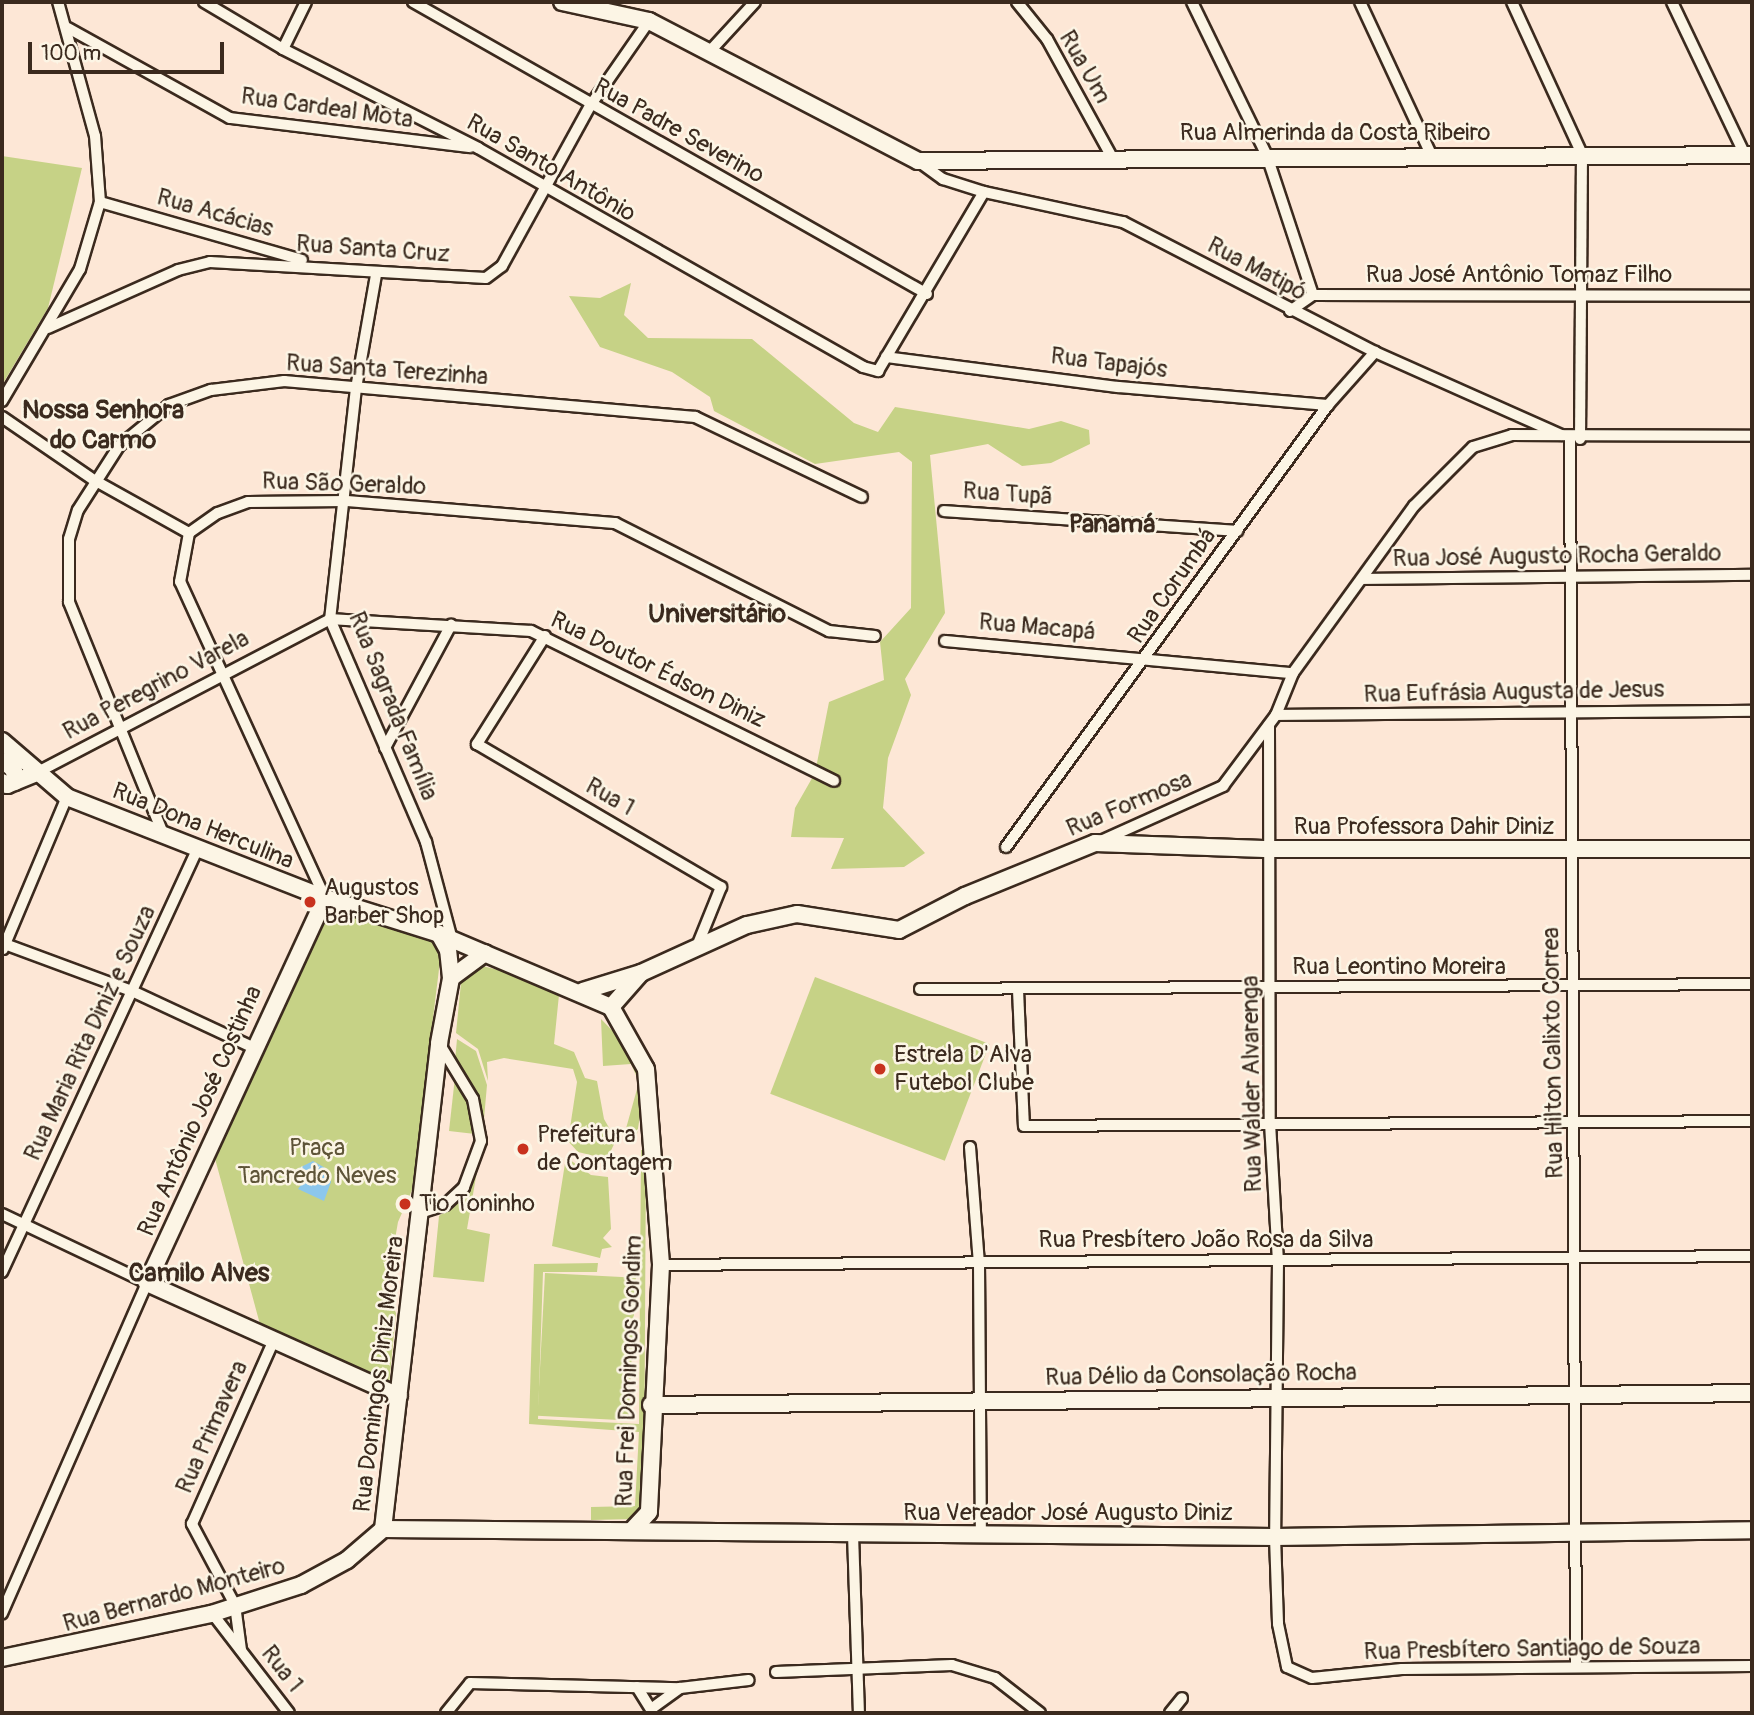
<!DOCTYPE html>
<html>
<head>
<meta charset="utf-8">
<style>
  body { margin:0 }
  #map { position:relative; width:1754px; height:1715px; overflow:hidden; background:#fde7d6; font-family:Pangolin,sans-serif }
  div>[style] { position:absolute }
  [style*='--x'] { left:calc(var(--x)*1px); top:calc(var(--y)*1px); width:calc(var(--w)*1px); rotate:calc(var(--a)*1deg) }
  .green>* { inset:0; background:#c6d286; transform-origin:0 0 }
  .water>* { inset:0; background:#8cc7ec }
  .roads { filter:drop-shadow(2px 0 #3b2a1e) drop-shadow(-2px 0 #3b2a1e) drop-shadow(0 2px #3b2a1e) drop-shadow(0 -2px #3b2a1e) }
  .street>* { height:10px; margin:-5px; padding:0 5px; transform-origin:5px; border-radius:5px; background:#fcf5e5 }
  .secondary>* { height:16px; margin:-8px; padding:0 8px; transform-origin:8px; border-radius:8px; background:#fcf5e5 }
  .dots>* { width:19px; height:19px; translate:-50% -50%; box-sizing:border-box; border:4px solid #fcf5e5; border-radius:50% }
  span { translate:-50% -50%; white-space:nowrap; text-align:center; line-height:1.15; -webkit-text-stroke:5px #fcf5e5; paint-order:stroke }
  .street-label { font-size:24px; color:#3b2a1e }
  .poi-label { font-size:24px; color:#3b2a1e }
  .left { translate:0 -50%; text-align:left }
  .park-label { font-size:24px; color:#5e5438 }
  .neighbourhood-label { font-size:26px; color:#3b2a1e; font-weight:700 }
  .frame { position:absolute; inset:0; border:4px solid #3b2a1e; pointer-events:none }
  .scale { position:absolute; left:28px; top:42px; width:196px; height:32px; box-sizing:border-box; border:4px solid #3b2a1e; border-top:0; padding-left:9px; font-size:21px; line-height:24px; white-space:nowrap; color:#3b2a1e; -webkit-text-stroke:5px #fcf5e5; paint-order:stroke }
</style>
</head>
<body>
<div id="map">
  <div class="green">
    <i style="clip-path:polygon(2px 156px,82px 168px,48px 308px,2px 385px)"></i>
    <i style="clip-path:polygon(631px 283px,624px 315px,648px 338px,752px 339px,854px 423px,878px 432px,895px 407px,1029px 429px,1061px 421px,1089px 430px,1090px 444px,1051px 463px,1022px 466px,988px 444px,930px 455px,945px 613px,905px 679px,911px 695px,888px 758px,883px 808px,925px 853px,904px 867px,831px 869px,844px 838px,791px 837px,795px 808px,815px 773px,829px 702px,884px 680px,880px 642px,911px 608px,912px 462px,899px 452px,815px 464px,714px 411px,710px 397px,672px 372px,600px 347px,569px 296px,600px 298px)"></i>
    <i style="clip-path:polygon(335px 904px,436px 940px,440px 961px,412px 1190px,398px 1222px,386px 1291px,396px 1313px,389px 1385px,261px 1328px,214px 1155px,317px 920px)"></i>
    <i style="clip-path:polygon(478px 965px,560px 985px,554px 1044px,574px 1052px,585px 1078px,597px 1081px,604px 1119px,616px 1140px,607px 1159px,578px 1152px,568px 1141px,577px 1082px,573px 1069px,504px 1058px,487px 1062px,488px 1081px,478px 1049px,456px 1033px,461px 983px)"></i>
    <i style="left:815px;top:977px;width:187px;height:125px;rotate:21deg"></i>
    <i style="clip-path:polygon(601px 1019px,635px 1054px,645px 1087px,637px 1134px,625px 1132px,639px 1082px,631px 1064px,603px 1066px)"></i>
    <i style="clip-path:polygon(457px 1039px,476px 1051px,487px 1085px,483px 1130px,472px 1087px,455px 1061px)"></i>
    <i style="clip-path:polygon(455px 1077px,471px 1108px,475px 1134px,449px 1131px)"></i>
    <i style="clip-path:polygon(641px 1150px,646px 1150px,644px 1505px,635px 1519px,591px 1520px,591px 1507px,635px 1506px,639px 1432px,529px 1424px,534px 1264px,598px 1263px,597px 1272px,543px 1272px,538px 1419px,639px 1424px)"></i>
    <i style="clip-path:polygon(566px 1157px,591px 1175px,608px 1177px,611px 1229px,603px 1238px,612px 1247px,602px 1249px,600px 1258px,552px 1246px)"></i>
    <i style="clip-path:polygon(477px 1171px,467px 1229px,490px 1234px,484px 1282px,433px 1277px,439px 1216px,460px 1200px)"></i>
    <i style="left:545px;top:1273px;width:91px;height:143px;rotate:3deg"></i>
  </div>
  <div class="water">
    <i style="clip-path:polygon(313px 1161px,327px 1169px,331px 1182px,324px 1201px,298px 1189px,303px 1182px,295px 1170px)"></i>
  </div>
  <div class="roads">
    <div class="street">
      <i style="--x:204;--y:2;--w:92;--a:30.7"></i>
      <i style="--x:283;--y:49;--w:219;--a:26.9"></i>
      <i style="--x:478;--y:148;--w:443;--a:29.6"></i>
      <i style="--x:863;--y:367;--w:16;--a:15"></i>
      <i style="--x:878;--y:371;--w:208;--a:-59.4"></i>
      <i style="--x:413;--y:2;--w:591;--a:29.6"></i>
      <i style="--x:1017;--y:2;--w:48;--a:51"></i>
      <i style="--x:1047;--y:39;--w:135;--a:61.2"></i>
      <i style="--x:1192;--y:2;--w:171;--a:64"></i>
      <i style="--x:1267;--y:156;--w:146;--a:71.7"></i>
      <i style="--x:1360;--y:2;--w:168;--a:65"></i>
      <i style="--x:1512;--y:2;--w:167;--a:65.3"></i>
      <i style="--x:1582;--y:154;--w:285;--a:90.4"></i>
      <i style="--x:1672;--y:2;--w:170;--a:64.5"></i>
      <i style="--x:68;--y:28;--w:185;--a:29.1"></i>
      <i style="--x:230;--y:118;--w:242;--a:6.9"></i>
      <i style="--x:283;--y:49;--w:52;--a:-63.9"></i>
      <i style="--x:711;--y:50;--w:65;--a:-47.5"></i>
      <i style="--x:918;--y:161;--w:31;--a:36"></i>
      <i style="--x:943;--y:179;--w:43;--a:17.6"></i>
      <i style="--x:984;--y:192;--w:142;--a:12.2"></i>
      <i style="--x:1123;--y:222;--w:284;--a:27.3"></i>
      <i style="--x:1375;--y:352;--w:204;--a:24"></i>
      <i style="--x:100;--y:202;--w:210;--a:16"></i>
      <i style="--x:376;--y:275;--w:115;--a:100"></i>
      <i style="--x:356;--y:388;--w:232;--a:96.4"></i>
      <i style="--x:330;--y:619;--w:243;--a:66.7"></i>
      <i style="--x:426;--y:842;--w:101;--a:75.1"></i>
      <i style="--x:1290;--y:311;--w:28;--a:-35"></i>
      <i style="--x:1313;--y:295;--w:439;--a:0.1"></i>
      <i style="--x:48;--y:328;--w:142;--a:-24"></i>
      <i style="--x:178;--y:270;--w:33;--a:-14"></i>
      <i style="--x:210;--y:262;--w:276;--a:3.3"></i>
      <i style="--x:486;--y:278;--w:20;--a:-37"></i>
      <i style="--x:502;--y:266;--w:183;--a:-61.2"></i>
      <i style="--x:590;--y:106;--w:103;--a:-55.2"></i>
      <i style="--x:886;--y:357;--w:234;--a:7.4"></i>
      <i style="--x:1118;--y:387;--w:211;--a:4.9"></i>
      <i style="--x:2;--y:401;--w:153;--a:-59.4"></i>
      <i style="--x:80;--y:269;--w:70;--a:-73.4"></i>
      <i style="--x:100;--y:202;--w:66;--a:-94.3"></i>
      <i style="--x:95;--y:136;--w:139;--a:-105.4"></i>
      <i style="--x:2;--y:417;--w:112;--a:34.4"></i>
      <i style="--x:94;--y:480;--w:109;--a:29.2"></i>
      <i style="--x:1570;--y:439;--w:1227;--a:89.72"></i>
      <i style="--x:944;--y:511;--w:294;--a:3.9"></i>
      <i style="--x:1363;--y:579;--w:389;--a:-0.6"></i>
      <i style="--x:545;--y:636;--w:128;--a:122.2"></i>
      <i style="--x:477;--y:744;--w:283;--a:30.4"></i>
      <i style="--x:721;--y:887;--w:61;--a:112"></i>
      <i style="--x:945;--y:641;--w:349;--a:5.3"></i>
      <i style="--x:1276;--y:715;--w:476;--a:-0.5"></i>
      <i style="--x:1269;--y:725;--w:398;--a:89.9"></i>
      <i style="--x:1270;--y:1123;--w:138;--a:86.7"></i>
      <i style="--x:1278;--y:1261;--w:276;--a:90.6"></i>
      <i style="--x:1275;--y:1537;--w:87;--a:88"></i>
      <i style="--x:1278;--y:1624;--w:44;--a:78.2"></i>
      <i style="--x:1287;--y:1667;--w:27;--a:24"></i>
      <i style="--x:1312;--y:1678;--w:90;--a:-5.7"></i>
      <i style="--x:1402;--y:1669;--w:350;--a:-0.5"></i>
      <i style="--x:385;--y:748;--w:140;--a:-61.8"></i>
      <i style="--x:36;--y:773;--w:332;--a:-27.6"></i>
      <i style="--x:330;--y:619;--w:201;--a:3.4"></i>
      <i style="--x:531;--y:631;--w:338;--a:26.3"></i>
      <i style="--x:164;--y:836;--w:253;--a:-112.1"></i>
      <i style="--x:69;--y:602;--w:63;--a:-90"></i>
      <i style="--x:69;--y:539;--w:30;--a:-73"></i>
      <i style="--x:78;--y:510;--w:76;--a:-57.4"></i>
      <i style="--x:119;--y:446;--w:65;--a:-39.4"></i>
      <i style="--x:169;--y:405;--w:45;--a:-19.7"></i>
      <i style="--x:211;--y:390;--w:74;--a:-7"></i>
      <i style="--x:284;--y:381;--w:413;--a:5"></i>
      <i style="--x:695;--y:417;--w:185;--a:25.6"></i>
      <i style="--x:1103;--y:840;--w:132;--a:-24.2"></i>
      <i style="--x:1223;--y:786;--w:89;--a:-53.3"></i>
      <i style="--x:1276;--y:715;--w:45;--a:-68"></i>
      <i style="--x:1293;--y:673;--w:206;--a:-54.1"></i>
      <i style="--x:1414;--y:506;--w:83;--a:-45"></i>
      <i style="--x:1473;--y:447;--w:41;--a:-17.1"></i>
      <i style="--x:1512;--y:435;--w:240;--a:0.2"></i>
      <i style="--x:1006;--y:847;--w:547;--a:-53.93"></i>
      <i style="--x:1328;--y:405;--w:71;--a:-48.4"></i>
      <i style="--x:325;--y:898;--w:348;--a:-114.6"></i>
      <i style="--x:180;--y:582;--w:50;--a:-79.6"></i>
      <i style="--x:189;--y:533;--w:35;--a:-35"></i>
      <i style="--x:218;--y:513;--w:32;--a:-20"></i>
      <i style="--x:248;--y:502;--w:98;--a:-0.6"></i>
      <i style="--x:346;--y:501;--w:270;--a:4.7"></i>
      <i style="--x:615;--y:523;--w:240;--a:26.8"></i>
      <i style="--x:829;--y:631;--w:46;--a:6.2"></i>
      <i style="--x:2;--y:943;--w:139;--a:20.3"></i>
      <i style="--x:132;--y:991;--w:132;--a:25"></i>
      <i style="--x:3;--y:949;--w:165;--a:-67.2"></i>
      <i style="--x:920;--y:989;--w:832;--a:-0.34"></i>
      <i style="--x:1018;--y:990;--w:136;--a:87.5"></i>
      <i style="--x:1024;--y:1126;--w:728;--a:-0.39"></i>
      <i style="--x:970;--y:1147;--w:116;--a:85.6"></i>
      <i style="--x:979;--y:1263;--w:272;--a:89.6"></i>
      <i style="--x:420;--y:1213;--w:26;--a:-18"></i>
      <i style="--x:445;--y:1205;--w:26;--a:-43"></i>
      <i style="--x:464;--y:1187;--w:49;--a:-69.7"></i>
      <i style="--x:481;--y:1141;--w:43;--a:-100.8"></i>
      <i style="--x:473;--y:1099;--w:66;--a:-121.3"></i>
      <i style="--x:2;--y:1214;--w:161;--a:25.4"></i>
      <i style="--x:147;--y:1283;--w:361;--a:113.7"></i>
      <i style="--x:661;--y:1265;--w:1091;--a:-0.47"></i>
      <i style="--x:2;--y:1272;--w:465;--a:-65.2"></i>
      <i style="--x:853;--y:1534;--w:179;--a:88.1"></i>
      <i style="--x:212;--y:1613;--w:126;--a:52.4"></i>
      <i style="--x:241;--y:1650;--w:45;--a:-97.6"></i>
      <i style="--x:235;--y:1605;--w:92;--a:-118"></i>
      <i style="--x:192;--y:1524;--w:201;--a:-66"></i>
      <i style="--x:776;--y:1672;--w:176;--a:-2.3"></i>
      <i style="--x:952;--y:1665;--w:45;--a:16.8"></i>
      <i style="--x:995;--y:1678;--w:57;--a:37.9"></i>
      <i style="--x:637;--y:1687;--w:26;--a:58"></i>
      <i style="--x:651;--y:1709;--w:36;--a:-36"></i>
      <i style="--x:446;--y:1713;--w:38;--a:-51"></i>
      <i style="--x:470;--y:1683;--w:210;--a:1.4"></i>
      <i style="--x:680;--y:1688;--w:69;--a:-6.6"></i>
      <i style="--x:1170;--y:1713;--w:19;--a:-51"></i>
    </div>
    <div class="secondary">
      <i style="--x:562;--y:2;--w:89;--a:12.3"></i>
      <i style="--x:649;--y:21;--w:303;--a:27.5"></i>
      <i style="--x:918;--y:161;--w:834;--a:-0.41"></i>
      <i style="--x:2;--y:741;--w:86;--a:40.7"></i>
      <i style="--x:67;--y:797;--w:277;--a:21.4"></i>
      <i style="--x:325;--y:898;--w:120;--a:17.5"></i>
      <i style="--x:439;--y:934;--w:187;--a:23"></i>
      <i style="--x:611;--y:1007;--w:71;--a:60.6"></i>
      <i style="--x:646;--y:1069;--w:197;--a:85.6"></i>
      <i style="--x:661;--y:1265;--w:247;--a:92.8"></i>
      <i style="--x:649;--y:1512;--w:25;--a:133"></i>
      <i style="--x:4;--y:761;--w:13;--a:42"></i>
      <i style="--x:14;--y:770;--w:12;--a:85"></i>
      <i style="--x:2;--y:782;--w:6;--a:31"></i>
      <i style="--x:7;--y:785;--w:31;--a:-22"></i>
      <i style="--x:325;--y:898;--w:424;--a:114.8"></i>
      <i style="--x:147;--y:1283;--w:276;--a:24.2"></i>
      <i style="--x:451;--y:978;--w:42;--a:-36.3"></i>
      <i style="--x:583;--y:991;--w:61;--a:-17.2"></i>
      <i style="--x:641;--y:973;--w:116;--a:-24.4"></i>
      <i style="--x:747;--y:925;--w:51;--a:-12.4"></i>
      <i style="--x:797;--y:914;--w:103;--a:8.9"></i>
      <i style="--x:899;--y:930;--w:74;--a:-27.3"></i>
      <i style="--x:965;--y:896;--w:140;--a:-22.2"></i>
      <i style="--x:1095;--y:843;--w:176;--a:2"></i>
      <i style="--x:1271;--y:849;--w:481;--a:0"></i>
      <i style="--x:611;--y:1007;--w:44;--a:-48.7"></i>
      <i style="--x:651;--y:1405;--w:1101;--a:-0.62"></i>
      <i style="--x:383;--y:1529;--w:892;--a:0.51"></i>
      <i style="--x:1275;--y:1537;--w:477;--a:-0.8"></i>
      <i style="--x:383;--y:1529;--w:489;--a:-83.4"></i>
      <i style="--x:439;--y:1043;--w:66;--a:-79.5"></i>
      <i style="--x:451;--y:978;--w:28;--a:-96"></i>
      <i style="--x:448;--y:950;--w:18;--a:-119"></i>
      <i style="--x:2;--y:1658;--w:214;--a:-11.9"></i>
      <i style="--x:211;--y:1614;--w:95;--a:-17.9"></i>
      <i style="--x:301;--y:1585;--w:52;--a:-28.5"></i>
      <i style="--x:347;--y:1560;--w:48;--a:-40.7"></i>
    </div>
  </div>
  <div class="dots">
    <i style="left:310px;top:902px;background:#c8321e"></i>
    <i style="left:880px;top:1069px;background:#c8321e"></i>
    <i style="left:523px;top:1149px;background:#c8321e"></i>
    <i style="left:405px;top:1204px;background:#c8321e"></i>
  </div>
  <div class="street-label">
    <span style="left:1085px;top:67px;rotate:60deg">Rua Um</span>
    <span style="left:327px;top:108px;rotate:8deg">Rua Cardeal Mota</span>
    <span style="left:679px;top:131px;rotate:29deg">Rua Padre Severino</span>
    <span style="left:1335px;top:133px">Rua Almerinda da Costa Ribeiro</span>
    <span style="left:551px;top:168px;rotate:30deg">Rua Santo Antônio</span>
    <span style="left:215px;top:213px;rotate:16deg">Rua Acácias</span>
    <span style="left:373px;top:249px;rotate:4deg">Rua Santa Cruz</span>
    <span style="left:1257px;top:269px;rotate:28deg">Rua Matipó</span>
    <span style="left:1519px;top:275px">Rua José Antônio Tomaz Filho</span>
    <span style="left:1109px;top:363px;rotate:7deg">Rua Tapajós</span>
    <span style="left:387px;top:370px;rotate:4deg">Rua Santa Terezinha</span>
    <span style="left:344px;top:484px;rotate:2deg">Rua São Geraldo</span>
    <span style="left:1008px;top:494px;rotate:4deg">Rua Tupã</span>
    <span style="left:1557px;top:556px;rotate:-1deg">Rua José Augusto Rocha Geraldo</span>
    <span style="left:1172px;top:586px;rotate:-55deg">Rua Corumbá</span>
    <span style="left:1037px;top:627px;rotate:5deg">Rua Macapá</span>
    <span style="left:658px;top:670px;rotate:26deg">Rua Doutor Édson Diniz</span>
    <span style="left:156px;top:685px;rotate:-28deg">Rua Peregrino Varela</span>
    <span style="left:1514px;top:692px;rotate:-1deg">Rua Eufrásia Augusta de Jesus</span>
    <span style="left:393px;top:706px;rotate:68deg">Rua Sagrada Família</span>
    <span style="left:610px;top:797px;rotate:30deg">Rua 1</span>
    <span style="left:1129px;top:804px;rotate:-23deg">Rua Formosa</span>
    <span style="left:203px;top:826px;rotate:22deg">Rua Dona Herculina</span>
    <span style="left:1424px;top:827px">Rua Professora Dahir Diniz</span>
    <span style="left:1399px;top:967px">Rua Leontino Moreira</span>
    <span style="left:90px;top:1033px;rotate:-65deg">Rua Maria Rita Diniz e Souza</span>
    <span style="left:1553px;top:1053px;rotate:-91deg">Rua Hilton Calixto Correa</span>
    <span style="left:1252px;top:1084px;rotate:-91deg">Rua Walder Alvarenga</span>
    <span style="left:200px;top:1111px;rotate:-66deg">Rua Antônio José Costinha</span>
    <span style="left:1206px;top:1240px">Rua Presbítero João Rosa da Silva</span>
    <span style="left:629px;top:1371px;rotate:-88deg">Rua Frei Domingos Gondim</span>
    <span style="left:379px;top:1374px;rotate:-83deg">Rua Domingos Diniz Moreira</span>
    <span style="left:1201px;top:1375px;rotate:-1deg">Rua Délio da Consolação Rocha</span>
    <span style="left:212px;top:1427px;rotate:-66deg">Rua Primavera</span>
    <span style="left:1068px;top:1513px">Rua Vereador José Augusto Diniz</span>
    <span style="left:174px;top:1595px;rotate:-15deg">Rua Bernardo Monteiro</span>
    <span style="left:1532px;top:1649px;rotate:-1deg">Rua Presbítero Santiago de Souza</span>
    <span style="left:282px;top:1669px;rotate:52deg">Rua 1</span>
  </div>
  <div class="poi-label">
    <span class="left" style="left:324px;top:902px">Augustos<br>Barber Shop</span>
    <span class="left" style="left:894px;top:1069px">Estrela D'Alva<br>Futebol Clube</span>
    <span class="left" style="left:537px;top:1149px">Prefeitura<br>de Contagem</span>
    <span class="left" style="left:419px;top:1204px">Tio Toninho</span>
  </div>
  <div class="park-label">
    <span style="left:317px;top:1162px">Praça<br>Tancredo Neves</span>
  </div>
  <div class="neighbourhood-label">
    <span style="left:103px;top:426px">Nossa Senhora<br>do Carmo</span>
    <span style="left:1112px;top:525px">Panamá</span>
    <span style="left:717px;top:615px">Universitário</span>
    <span style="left:199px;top:1274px">Camilo Alves</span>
  </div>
  <div class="frame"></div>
  <div class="scale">100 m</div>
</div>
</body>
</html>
